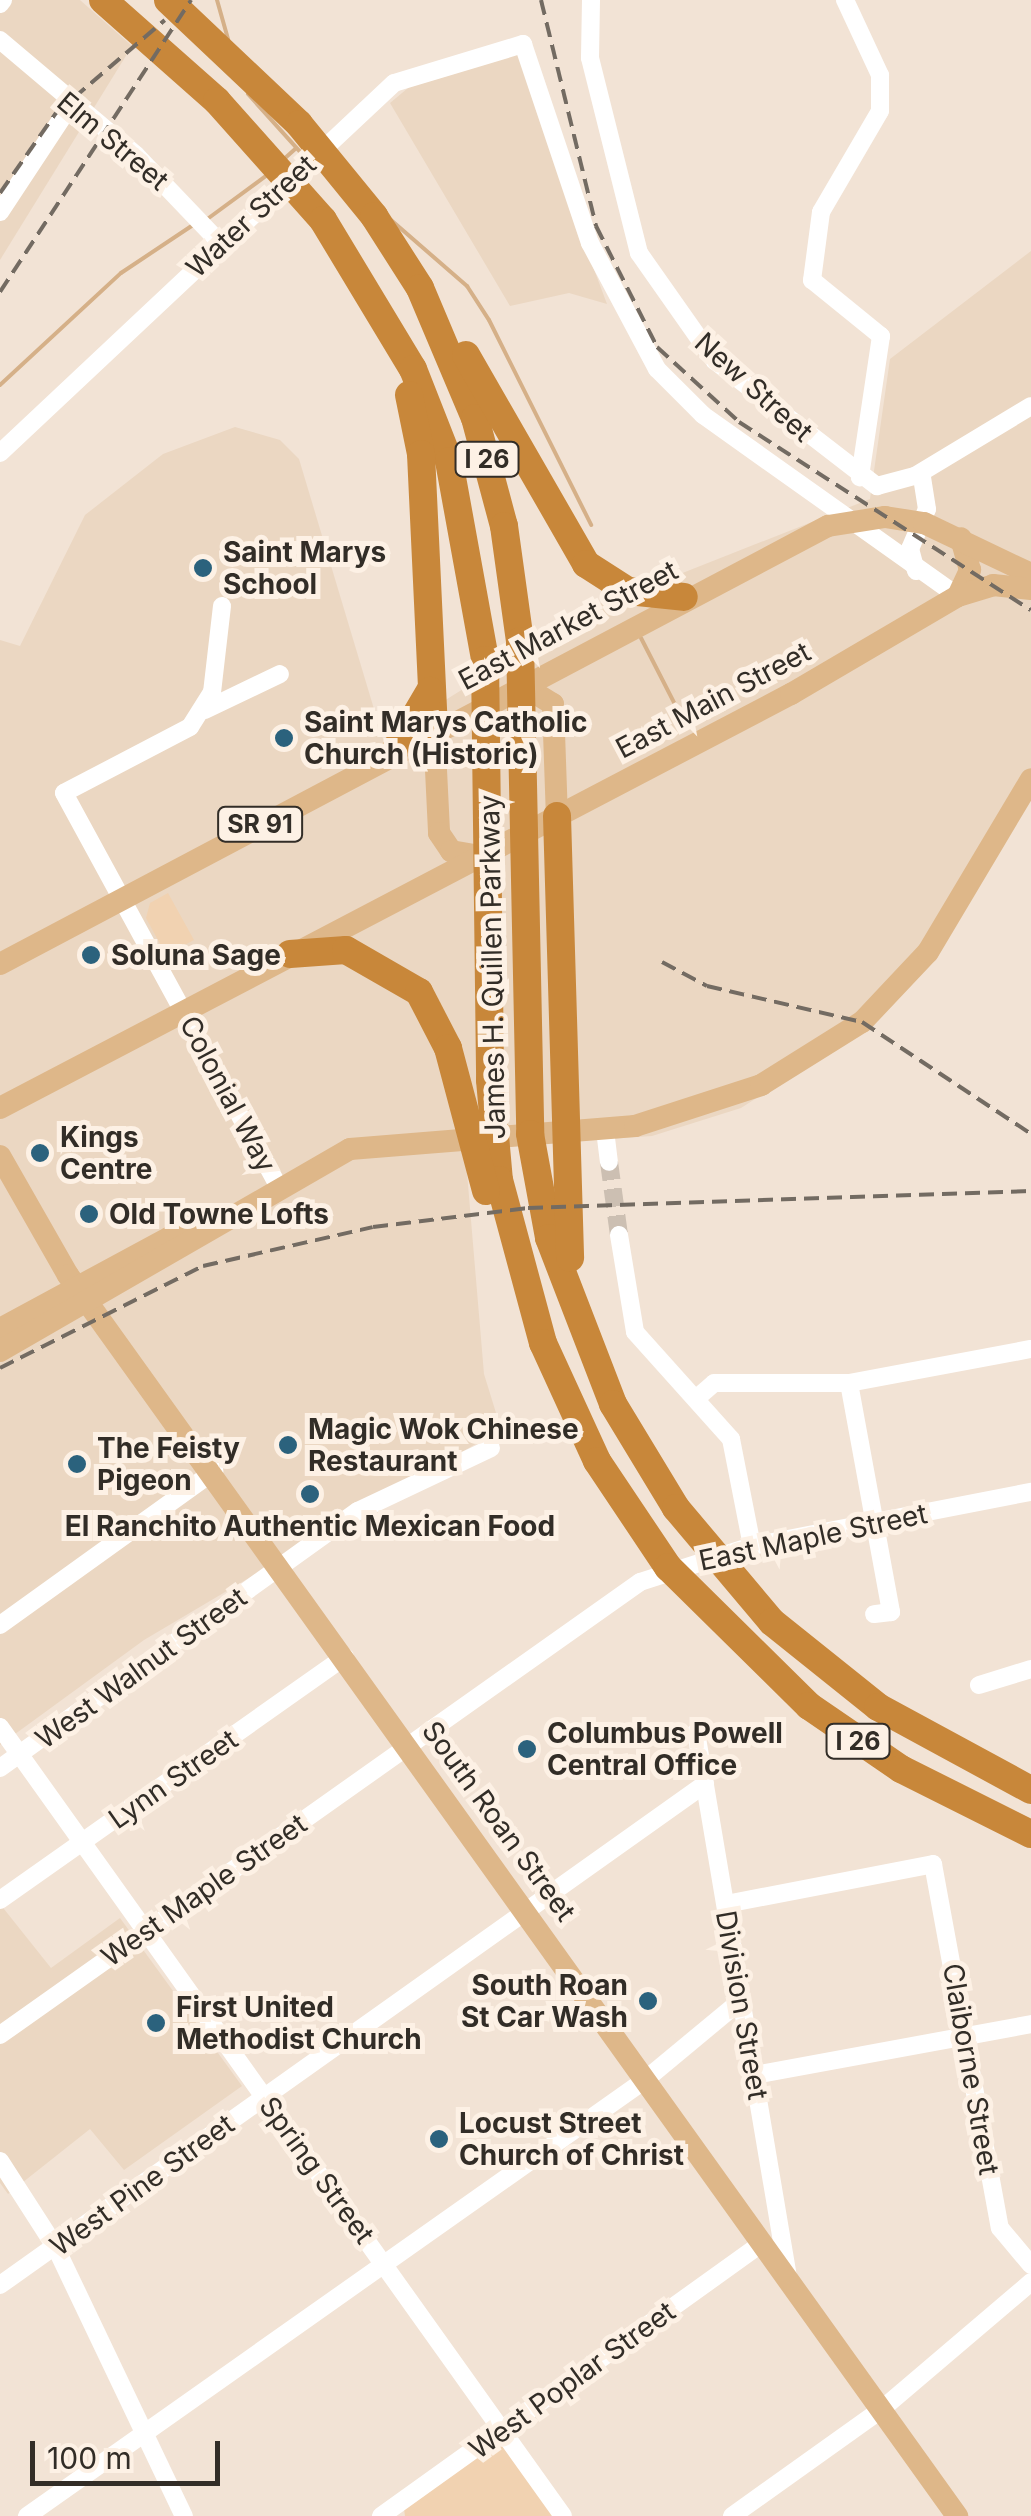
<!DOCTYPE html>
<html>
<head>
<meta charset="utf-8">
<style>
  body { margin:0 }
  #map { position:relative; width:1031px; height:2516px; overflow:hidden; background:#f2e3d5; font-family:Inter,sans-serif }
  div>[style] { position:absolute }
  [style*='--x'] { left:calc(var(--x)*1px); top:calc(var(--y)*1px); width:calc(var(--w)*1px); rotate:calc(var(--a)*1deg) }
  .built>* { inset:0; background:#ebd7c2 }
  .green>* { inset:0; background:#f1d2b1 }
  .stream>* { height:4px; margin:-2px; padding:0 2px; transform-origin:2px; border-radius:2px; background:#d5b088 }
  .minor-tunnel>* { height:18px; margin-top:-9px; transform-origin:0; background:repeating-linear-gradient(90deg,#ccbfb2 0 18px,transparent 0 27px) }
  .minor>* { height:18px; margin:-9px; padding:0 9px; transform-origin:9px; border-radius:9px; background:#fff }
  .major>* { height:22px; margin:-11px; padding:0 11px; transform-origin:11px; border-radius:11px; background:#deb789 }
  .highway>* { height:28px; margin:-14px; padding:0 14px; transform-origin:14px; border-radius:14px; background:#c8873a }
  .rail>* { height:4px; margin-top:-2px; transform-origin:0; background:repeating-linear-gradient(90deg,#736b62 0 15px,transparent 0 23px) }
  .dots>* { width:28px; height:28px; translate:-50% -50%; box-sizing:border-box; border:5px solid #fdf1e5; border-radius:50% }
  span { translate:-50% -50%; white-space:nowrap; text-align:center; line-height:1.15; -webkit-text-stroke:10px #fdf1e5; paint-order:stroke }
  .shield-label span { padding:2px 8px; background:#fdf1e5; border:2px solid; border-radius:8px; -webkit-text-stroke-width:0 }
  .shield-label { font-size:25px; color:#322d27; font-weight:700 }
  .street-label { font-size:28px; color:#322d27 }
  .poi-label { font-size:28px; color:#322d27; font-weight:700 }
  .left { translate:0 -50%; text-align:left }
  .right { translate:-100% -50%; text-align:right }
  .scale { position:absolute; left:30px; top:2441px; width:190px; height:45px; box-sizing:border-box; border:5px solid #322d27; border-top:0; padding-left:12px; font-size:30px; line-height:35px; white-space:nowrap; color:#322d27; -webkit-text-stroke:8px #fdf1e5; paint-order:stroke }
</style>
</head>
<body>
<div id="map">
  <div class="built">
    <i style="clip-path:polygon(0 0,80px 0,132px 46px,0 260px)"></i>
    <i style="clip-path:polygon(517px 51px,577px 224px,607px 304px,569px 293px,510px 306px,390px 103px,414px 83px)"></i>
    <i style="clip-path:polygon(1031px 251px,1031px 796px,935px 950px,842px 1043px,741px 1108px,652px 1136px,465px 1149px,484px 1374px,501px 1429px,144px 1640px,0 1745px,0 640px,20px 646px,85px 515px,163px 454px,235px 427px,280px 440px,299px 459px,383px 739px,639px 579px,680px 574px,870px 499px,890px 359px)"></i>
    <i style="clip-path:polygon(0 1904px,51px 1968px,120px 1918px,242px 2086px,124px 2170px,90px 2129px,8px 2194px,0 2183px)"></i>
  </div>
  <div class="green">
    <i style="clip-path:polygon(168px 893px,194px 940px,166px 955px,146px 918px,150px 903px)"></i>
    <i style="clip-path:polygon(501px 2439px,558px 2516px,405px 2516px,404px 2509px)"></i>
  </div>
  <div class="stream">
    <i style="--x:217;--y:0;--w:41;--a:74.2"></i>
    <i style="--x:248;--y:94;--w:81;--a:48"></i>
    <i style="--x:284;--y:159;--w:15;--a:-42"></i>
    <i style="--x:206;--y:220;--w:74;--a:-36.3"></i>
    <i style="--x:391;--y:220;--w:101;--a:41"></i>
    <i style="--x:467;--y:286;--w:40;--a:57.1"></i>
    <i style="--x:489;--y:320;--w:229;--a:63.5"></i>
    <i style="--x:0;--y:385;--w:165;--a:-42.8"></i>
    <i style="--x:121;--y:273;--w:87;--a:-33.7"></i>
    <i style="--x:641;--y:638;--w:94;--a:62.9"></i>
  </div>
  <div class="minor-tunnel">
    <i style="--x:609;--y:1162;--w:74;--a:82.2"></i>
  </div>
  <div class="minor">
    <i style="--x:591;--y:0;--w:58;--a:91"></i>
    <i style="--x:590;--y:58;--w:201;--a:75.9"></i>
    <i style="--x:639;--y:253;--w:132;--a:54.9"></i>
    <i style="--x:715;--y:361;--w:205;--a:37.7"></i>
    <i style="--x:877;--y:486;--w:39;--a:-15"></i>
    <i style="--x:915;--y:476;--w:135;--a:-31.1"></i>
    <i style="--x:845;--y:0;--w:83;--a:65"></i>
    <i style="--x:880;--y:75;--w:36;--a:90"></i>
    <i style="--x:880;--y:111;--w:117;--a:120.3"></i>
    <i style="--x:821;--y:212;--w:69;--a:97.5"></i>
    <i style="--x:812;--y:280;--w:89;--a:39.1"></i>
    <i style="--x:881;--y:336;--w:143;--a:98.5"></i>
    <i style="--x:0;--y:4;--w:5;--a:-53"></i>
    <i style="--x:0;--y:40;--w:178;--a:40.2"></i>
    <i style="--x:136;--y:155;--w:124;--a:46.3"></i>
    <i style="--x:0;--y:212;--w:127;--a:-56.6"></i>
    <i style="--x:0;--y:453;--w:540;--a:-43.2"></i>
    <i style="--x:394;--y:83;--w:135;--a:-16.8"></i>
    <i style="--x:523;--y:44;--w:210;--a:71.4"></i>
    <i style="--x:590;--y:243;--w:143;--a:62"></i>
    <i style="--x:657;--y:369;--w:65;--a:45"></i>
    <i style="--x:703;--y:415;--w:313;--a:35.4"></i>
    <i style="--x:916;--y:571;--w:23;--a:-105"></i>
    <i style="--x:910;--y:549;--w:43;--a:-67"></i>
    <i style="--x:927;--y:509;--w:36;--a:-99"></i>
    <i style="--x:222;--y:606;--w:87;--a:96.6"></i>
    <i style="--x:212;--y:692;--w:41;--a:122.2"></i>
    <i style="--x:190;--y:727;--w:142;--a:152.4"></i>
    <i style="--x:64;--y:793;--w:445;--a:61.4"></i>
    <i style="--x:205;--y:710;--w:83;--a:-25.6"></i>
    <i style="--x:605;--y:1130;--w:32;--a:83"></i>
    <i style="--x:619;--y:1235;--w:98;--a:80.6"></i>
    <i style="--x:635;--y:1332;--w:144;--a:48.1"></i>
    <i style="--x:731;--y:1439;--w:109;--a:78.9"></i>
    <i style="--x:849;--y:1383;--w:233;--a:79.6"></i>
    <i style="--x:891;--y:1612;--w:17;--a:173"></i>
    <i style="--x:698;--y:1397;--w:21;--a:-41"></i>
    <i style="--x:714;--y:1383;--w:135;--a:0"></i>
    <i style="--x:849;--y:1383;--w:185;--a:-10.6"></i>
    <i style="--x:0;--y:1625;--w:264;--a:-35.7"></i>
    <i style="--x:979;--y:1685;--w:54;--a:-17.1"></i>
    <i style="--x:0;--y:1727;--w:969;--a:54.49"></i>
    <i style="--x:696;--y:1732;--w:553;--a:80.42"></i>
    <i style="--x:0;--y:1768;--w:441;--a:-35.7"></i>
    <i style="--x:358;--y:1511;--w:147;--a:-25.3"></i>
    <i style="--x:0;--y:1900;--w:422;--a:-35.2"></i>
    <i style="--x:726;--y:1904;--w:211;--a:-10.9"></i>
    <i style="--x:933;--y:1864;--w:370;--a:79.6"></i>
    <i style="--x:1000;--y:2228;--w:48;--a:50"></i>
    <i style="--x:0;--y:2035;--w:784;--a:-35.29"></i>
    <i style="--x:640;--y:1582;--w:118;--a:-17.8"></i>
    <i style="--x:752;--y:1546;--w:284;--a:-11"></i>
    <i style="--x:754;--y:2075;--w:282;--a:-10.4"></i>
    <i style="--x:0;--y:2161;--w:103;--a:57.2"></i>
    <i style="--x:56;--y:2248;--w:297;--a:64.5"></i>
    <i style="--x:0;--y:2285;--w:865;--a:-35.4"></i>
    <i style="--x:27;--y:2516;--w:756;--a:-35.2"></i>
    <i style="--x:645;--y:2080;--w:122;--a:-39.7"></i>
    <i style="--x:381;--y:2516;--w:470;--a:-35.6"></i>
    <i style="--x:732;--y:2516;--w:184;--a:-35.5"></i>
    <i style="--x:882;--y:2409;--w:196;--a:-40.4"></i>
  </div>
  <div class="major">
    <i style="--x:958;--y:596;--w:29;--a:-65"></i>
    <i style="--x:970;--y:570;--w:33;--a:-106"></i>
    <i style="--x:519;--y:683;--w:40;--a:32"></i>
    <i style="--x:553;--y:704;--w:112;--a:88"></i>
    <i style="--x:434;--y:729;--w:104;--a:87.2"></i>
    <i style="--x:439;--y:833;--w:22;--a:56"></i>
    <i style="--x:451;--y:851;--w:28;--a:10"></i>
    <i style="--x:0;--y:964;--w:937;--a:-27.88"></i>
    <i style="--x:828;--y:526;--w:58;--a:-9"></i>
    <i style="--x:885;--y:517;--w:39;--a:9"></i>
    <i style="--x:924;--y:523;--w:119;--a:25.5"></i>
    <i style="--x:0;--y:1108;--w:893;--a:-27.63"></i>
    <i style="--x:791;--y:694;--w:194;--a:-30.4"></i>
    <i style="--x:958;--y:596;--w:37;--a:-17"></i>
    <i style="--x:993;--y:585;--w:38;--a:6"></i>
    <i style="--x:0;--y:1156;--w:137;--a:60.3"></i>
    <i style="--x:68;--y:1275;--w:1527;--a:54.38"></i>
    <i style="--x:0;--y:1329;--w:240;--a:-28.4"></i>
    <i style="--x:0;--y:1351;--w:404;--a:-30"></i>
    <i style="--x:350;--y:1149;--w:286;--a:-4.6"></i>
    <i style="--x:635;--y:1126;--w:133;--a:-18"></i>
    <i style="--x:761;--y:1085;--w:119;--a:-32"></i>
    <i style="--x:862;--y:1022;--w:96;--a:-46.7"></i>
    <i style="--x:928;--y:952;--w:201;--a:-59.2"></i>
  </div>
  <div class="highway">
    <i style="--x:103;--y:0;--w:152;--a:41.5"></i>
    <i style="--x:217;--y:101;--w:159;--a:48.3"></i>
    <i style="--x:323;--y:220;--w:174;--a:58.9"></i>
    <i style="--x:413;--y:369;--w:99;--a:68.6"></i>
    <i style="--x:449;--y:461;--w:202;--a:79.7"></i>
    <i style="--x:485;--y:660;--w:420;--a:89.3"></i>
    <i style="--x:490;--y:1080;--w:100;--a:84.9"></i>
    <i style="--x:499;--y:1180;--w:169;--a:74.9"></i>
    <i style="--x:543;--y:1343;--w:130;--a:65.4"></i>
    <i style="--x:597;--y:1461;--w:128;--a:56.2"></i>
    <i style="--x:668;--y:1567;--w:198;--a:44.6"></i>
    <i style="--x:809;--y:1706;--w:112;--a:34.4"></i>
    <i style="--x:901;--y:1769;--w:145;--a:26.6"></i>
    <i style="--x:168;--y:0;--w:180;--a:43.4"></i>
    <i style="--x:299;--y:124;--w:119;--a:50.8"></i>
    <i style="--x:374;--y:216;--w:85;--a:57.4"></i>
    <i style="--x:420;--y:288;--w:141;--a:67.1"></i>
    <i style="--x:475;--y:418;--w:112;--a:75"></i>
    <i style="--x:504;--y:526;--w:116;--a:82.1"></i>
    <i style="--x:520;--y:641;--w:493;--a:88.8"></i>
    <i style="--x:530;--y:1134;--w:106;--a:79.6"></i>
    <i style="--x:549;--y:1238;--w:178;--a:68.9"></i>
    <i style="--x:613;--y:1404;--w:122;--a:58.8"></i>
    <i style="--x:676;--y:1508;--w:149;--a:49.9"></i>
    <i style="--x:772;--y:1622;--w:136;--a:38.7"></i>
    <i style="--x:878;--y:1707;--w:174;--a:28.5"></i>
    <i style="--x:466;--y:355;--w:241;--a:60.1"></i>
    <i style="--x:586;--y:564;--w:50;--a:32.7"></i>
    <i style="--x:628;--y:591;--w:56;--a:6.1"></i>
    <i style="--x:409;--y:395;--w:60;--a:78.5"></i>
    <i style="--x:421;--y:454;--w:275;--a:87.3"></i>
    <i style="--x:394;--y:752;--w:71;--a:-59.5"></i>
    <i style="--x:557;--y:816;--w:442;--a:88.3"></i>
    <i style="--x:290;--y:954;--w:56;--a:-4.1"></i>
    <i style="--x:346;--y:950;--w:84;--a:29.9"></i>
    <i style="--x:419;--y:992;--w:63;--a:62.6"></i>
    <i style="--x:448;--y:1048;--w:148;--a:75.1"></i>
  </div>
  <div class="rail">
    <i style="--x:541;--y:0;--w:233;--a:76.3"></i>
    <i style="--x:596;--y:226;--w:136;--a:63.2"></i>
    <i style="--x:657;--y:347;--w:111;--a:42.4"></i>
    <i style="--x:739;--y:422;--w:347;--a:32.8"></i>
    <i style="--x:0;--y:193;--w:98;--a:-55"></i>
    <i style="--x:56;--y:113;--w:143;--a:-40.5"></i>
    <i style="--x:0;--y:292;--w:349;--a:-56.8"></i>
    <i style="--x:662;--y:962;--w:51;--a:28.1"></i>
    <i style="--x:707;--y:986;--w:159;--a:13.1"></i>
    <i style="--x:862;--y:1022;--w:203;--a:33.5"></i>
    <i style="--x:0;--y:1368;--w:227;--a:-26.7"></i>
    <i style="--x:203;--y:1266;--w:174;--a:-12.9"></i>
    <i style="--x:373;--y:1227;--w:156;--a:-7"></i>
    <i style="--x:528;--y:1208;--w:503;--a:-1.94"></i>
  </div>
  <div class="dots">
    <i style="left:203px;top:568px;background:#2b627d"></i>
    <i style="left:284px;top:738px;background:#2b627d"></i>
    <i style="left:91px;top:955px;background:#2b627d"></i>
    <i style="left:40px;top:1153px;background:#2b627d"></i>
    <i style="left:89px;top:1214px;background:#2b627d"></i>
    <i style="left:288px;top:1445px;background:#2b627d"></i>
    <i style="left:77px;top:1464px;background:#2b627d"></i>
    <i style="left:310px;top:1494px;background:#2b627d"></i>
    <i style="left:527px;top:1749px;background:#2b627d"></i>
    <i style="left:648px;top:2001px;background:#2b627d"></i>
    <i style="left:156px;top:2023px;background:#2b627d"></i>
    <i style="left:439px;top:2139px;background:#2b627d"></i>
  </div>
  <div class="shield-label">
    <span style="left:487px;top:459px">I 26</span>
    <span style="left:260px;top:824px">SR 91</span>
    <span style="left:858px;top:1741px">I 26</span>
  </div>
  <div class="street-label">
    <span style="left:113px;top:141px;rotate:40deg">Elm Street</span>
    <span style="left:251px;top:216px;rotate:-43deg">Water Street</span>
    <span style="left:754px;top:387px;rotate:42deg">New Street</span>
    <span style="left:568px;top:625px;rotate:-28deg">East Market Street</span>
    <span style="left:713px;top:700px;rotate:-28deg">East Main Street</span>
    <span style="left:492px;top:967px;rotate:-91deg">James H. Quillen Parkway</span>
    <span style="left:228px;top:1094px;rotate:62deg">Colonial Way</span>
    <span style="left:813px;top:1537px;rotate:-12deg">East Maple Street</span>
    <span style="left:141px;top:1668px;rotate:-36deg">West Walnut Street</span>
    <span style="left:173px;top:1779px;rotate:-35deg">Lynn Street</span>
    <span style="left:499px;top:1821px;rotate:54deg">South Roan Street</span>
    <span style="left:204px;top:1890px;rotate:-35deg">West Maple Street</span>
    <span style="left:742px;top:2005px;rotate:80deg">Division Street</span>
    <span style="left:971px;top:2069px;rotate:80deg">Claiborne Street</span>
    <span style="left:317px;top:2170px;rotate:54deg">Spring Street</span>
    <span style="left:142px;top:2185px;rotate:-36deg">West Pine Street</span>
    <span style="left:572px;top:2380px;rotate:-36deg">West Poplar Street</span>
  </div>
  <div class="poi-label">
    <span class="left" style="left:223px;top:568px">Saint Marys<br>School</span>
    <span class="left" style="left:304px;top:738px">Saint Marys Catholic<br>Church (Historic)</span>
    <span class="left" style="left:111px;top:955px">Soluna Sage</span>
    <span class="left" style="left:60px;top:1153px">Kings<br>Centre</span>
    <span class="left" style="left:109px;top:1214px">Old Towne Lofts</span>
    <span class="left" style="left:308px;top:1445px">Magic Wok Chinese<br>Restaurant</span>
    <span class="left" style="left:97px;top:1464px">The Feisty<br>Pigeon</span>
    <span style="left:310px;top:1526px">El Ranchito Authentic Mexican Food</span>
    <span class="left" style="left:547px;top:1749px">Columbus Powell<br>Central Office</span>
    <span class="right" style="left:628px;top:2001px">South Roan<br>St Car Wash</span>
    <span class="left" style="left:176px;top:2023px">First United<br>Methodist Church</span>
    <span class="left" style="left:459px;top:2139px">Locust Street<br>Church of Christ</span>
  </div>
  <div class="scale">100 m</div>
</div>
</body>
</html>
